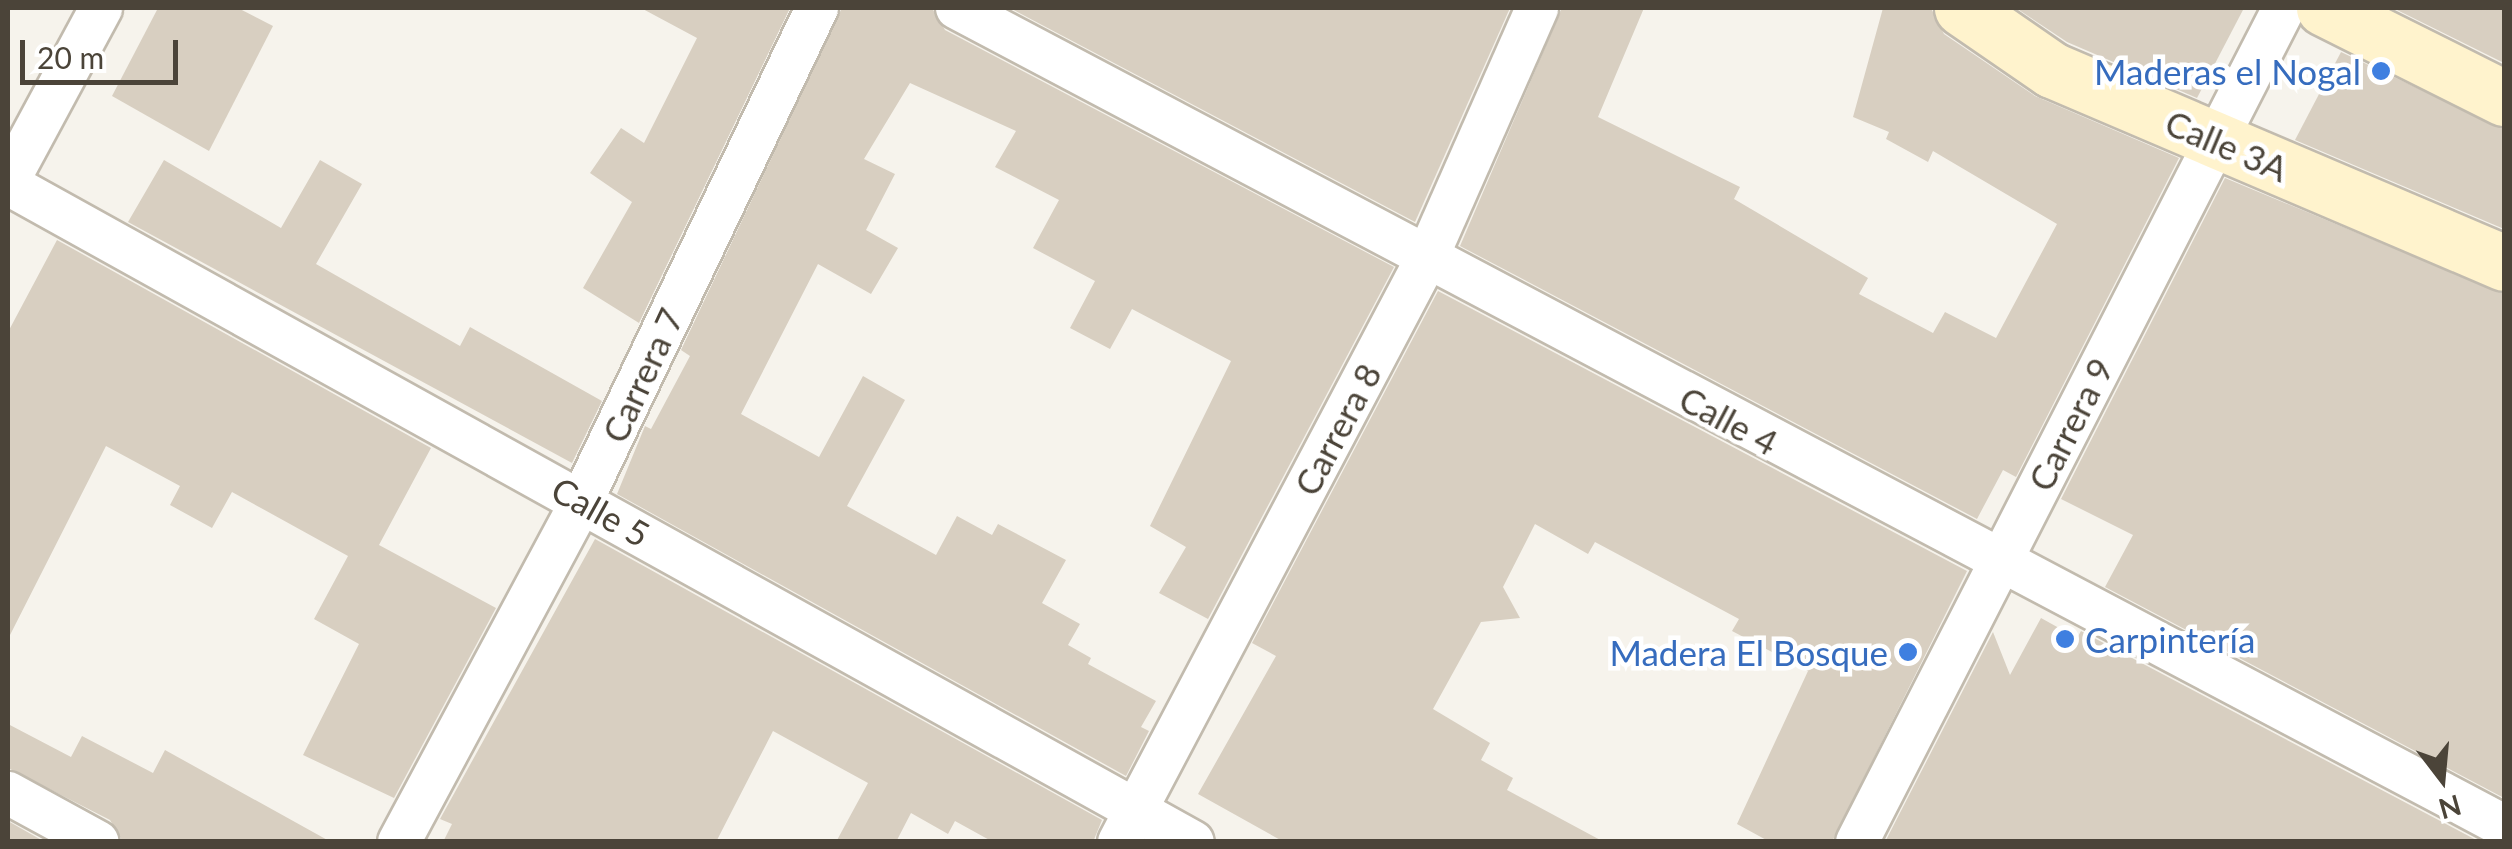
<!DOCTYPE html>
<html>
<head>
<meta charset="utf-8">
<style>
  body { margin:0 }
  #map { position:relative; width:2512px; height:849px; overflow:hidden; background:#f6f3ec; font-family:Lato,sans-serif }
  div>[style] { position:absolute }
  [style*='--x'] { left:calc(var(--x)*1px); top:calc(var(--y)*1px); width:calc(var(--w)*1px); rotate:calc(var(--a)*1deg) }
  .building>* { inset:0; background:#d8cfc1 }
  .roads { filter:drop-shadow(2px 0 #c2bbae) drop-shadow(-2px 0 #c2bbae) drop-shadow(0 2px #c2bbae) drop-shadow(0 -2px #c2bbae) }
  .street>* { height:42px; margin:-21px; padding:0 21px; transform-origin:21px; border-radius:21px; background:#fff }
  .secondary>* { height:55px; margin:-27.5px; padding:0 27.5px; transform-origin:27.5px; border-radius:27.5px; background:#fff3cd }
  .dots>* { width:28px; height:28px; translate:-50% -50%; box-sizing:border-box; border:5px solid #fff; border-radius:50% }
  span { translate:-50% -50%; white-space:nowrap; text-align:center; line-height:1.15; -webkit-text-stroke:9px #fff; paint-order:stroke }
  .shop-label { font-size:35px; color:#366cbe }
  .right { translate:-100% -50%; text-align:right }
  .left { translate:0 -50%; text-align:left }
  .street-label { font-size:35px; color:#4b4439 }
  .frame { position:absolute; inset:0; border:10px solid #4b4439; pointer-events:none }
  .north { position:absolute; left:2392px; top:729px; width:100px; height:100px; -webkit-text-stroke:8px #fff; paint-order:stroke; rotate:164deg; font-size:28px; font-weight:700; line-height:40px; text-align:center; color:#4b4439 }
  .north::after { content:''; display:block; margin:auto; width:35px; height:45px; background:#4b4439; clip-path:polygon(50% 0,100% 100%,50% 72%,0 100%) }
  .scale { position:absolute; left:20px; top:40px; width:158px; height:45px; box-sizing:border-box; border:5px solid #4b4439; border-top:0; padding-left:12px; font-size:30px; line-height:35px; white-space:nowrap; color:#4b4439; -webkit-text-stroke:8px #fff; paint-order:stroke }
</style>
</head>
<body>
<div id="map">
  <div class="building">
    <i style="clip-path:polygon(158px 8px,238px 8px,273px 26px,209px 151px,112px 96px)"></i>
    <i style="clip-path:polygon(641px 8px,790px 8px,639px 323px,583px 288px,632px 202px,590px 173px,621px 128px,644px 143px,697px 38px)"></i>
    <i style="clip-path:polygon(842px 8px,932px 8px,945px 30px,1394px 267px,1208px 619px,1159px 593px,1186px 547px,1150px 526px,1231px 361px,1132px 309px,1110px 349px,1070px 328px,1095px 281px,1033px 248px,1059px 200px,995px 167px,1016px 131px,910px 83px,864px 159px,895px 174px,866px 230px,898px 248px,871px 294px,818px 264px,741px 414px,819px 457px,863px 376px,905px 400px,847px 506px,936px 555px,957px 516px,992px 535px,998px 524px,1066px 560px,1042px 603px,1080px 624px,1068px 645px,1091px 658px,1088px 664px,1156px 701px,1141px 727px,1149px 731px,1126px 776px,617px 494px,645px 426px,651px 429px,690px 356px,681px 350px)"></i>
    <i style="clip-path:polygon(1010px 8px,1510px 8px,1415px 222px)"></i>
    <i style="clip-path:polygon(1562px 8px,1644px 8px,1598px 117px,1740px 187px,1734px 199px,1868px 278px,1859px 294px,1933px 333px,1945px 312px,1996px 338px,2057px 224px,1933px 151px,1928px 162px,1886px 139px,1889px 132px,1853px 117px,1883px 8px,1931px 8px,1944px 34px,2035px 96px,2179px 158px,2016px 477px,2003px 470px,1977px 519px,1460px 246px)"></i>
    <i style="clip-path:polygon(2016px 8px,2244px 8px,2197px 98px,2067px 42px)"></i>
    <i style="clip-path:polygon(2393px 8px,2504px 8px,2504px 63px)"></i>
    <i style="clip-path:polygon(2341px 52px,2504px 129px,2504px 229px,2295px 140px)"></i>
    <i style="clip-path:polygon(164px 160px,281px 228px,320px 160px,362px 184px,316px 264px,460px 346px,470px 327px,602px 401px,572px 463px,128px 222px)"></i>
    <i style="clip-path:polygon(2225px 178px,2504px 294px,2504px 798px,2105px 587px,2133px 535px,2061px 499px)"></i>
    <i style="clip-path:polygon(57px 240px,431px 448px,379px 545px,496px 608px,394px 798px,303px 755px,359px 644px,314px 619px,348px 556px,232px 492px,212px 528px,170px 505px,180px 486px,106px 446px,8px 639px,8px 332px)"></i>
    <i style="clip-path:polygon(1438px 291px,1967px 571px,1832px 842px,1770px 842px,1737px 824px,1808px 671px,1732px 631px,1739px 619px,1595px 542px,1588px 554px,1535px 524px,1503px 587px,1520px 618px,1481px 622px,1433px 709px,1490px 743px,1481px 760px,1513px 778px,1507px 790px,1604px 842px,1284px 842px,1198px 794px,1276px 656px,1252px 643px)"></i>
    <i style="clip-path:polygon(595px 539px,1102px 820px,1093px 842px,993px 842px,955px 821px,948px 834px,911px 813px,896px 842px,836px 842px,868px 783px,773px 731px,716px 842px,443px 842px,452px 824px,440px 819px)"></i>
    <i style="clip-path:polygon(2041px 618px,2077px 638px,2081px 631px,2480px 842px,1885px 842px,1993px 632px,2010px 675px)"></i>
    <i style="clip-path:polygon(8px 724px,71px 757px,82px 736px,153px 773px,165px 750px,331px 842px,123px 842px,110px 820px,8px 768px)"></i>
    <i style="clip-path:polygon(8px 821px,45px 842px,8px 842px)"></i>
  </div>
  <div class="roads">
    <div class="street">
      <i style="--x:957;--y:8;--w:1750;--a:27.87"></i>
      <i style="--x:8;--y:181;--w:196;--a:-61.7"></i>
      <i style="--x:8;--y:184;--w:1355;--a:29.04"></i>
      <i style="--x:8;--y:793;--w:102;--a:28.6"></i>
      <i style="--x:399;--y:842;--w:388;--a:-61.8"></i>
      <i style="--x:582;--y:500;--w:545;--a:-64.47"></i>
      <i style="--x:1119;--y:842;--w:658;--a:-62.19"></i>
      <i style="--x:1426;--y:260;--w:275;--a:-66.2"></i>
      <i style="--x:1857;--y:842;--w:937;--a:-62.89"></i>
    </div>
    <div class="secondary">
      <i style="--x:1962;--y:8;--w:109;--a:34.6"></i>
      <i style="--x:2052;--y:70;--w:491;--a:23.1"></i>
      <i style="--x:2324;--y:8;--w:201;--a:26.6"></i>
    </div>
  </div>
  <div class="dots">
    <i style="left:2381px;top:71px;background:#3f7fe0"></i>
    <i style="left:2065px;top:639px;background:#3f7fe0"></i>
    <i style="left:1908px;top:652px;background:#3f7fe0"></i>
  </div>
  <div class="shop-label">
    <span class="right" style="left:2361px;top:71px">Maderas el Nogal</span>
    <span class="left" style="left:2085px;top:639px">Carpintería</span>
    <span class="right" style="left:1888px;top:652px">Madera El Bosque</span>
  </div>
  <div class="street-label">
    <span style="left:2227px;top:145px;rotate:23deg">Calle 3A</span>
    <span style="left:642px;top:375px;rotate:-65deg">Carrera 7</span>
    <span style="left:1729px;top:420px;rotate:28deg">Calle 4</span>
    <span style="left:2070px;top:424px;rotate:-63deg">Carrera 9</span>
    <span style="left:1337px;top:429px;rotate:-62deg">Carrera 8</span>
    <span style="left:601px;top:511px;rotate:29deg">Calle 5</span>
  </div>
  <div class="frame"></div>
  <div class="north">N</div>
  <div class="scale">20 m</div>
</div>
</body>
</html>
